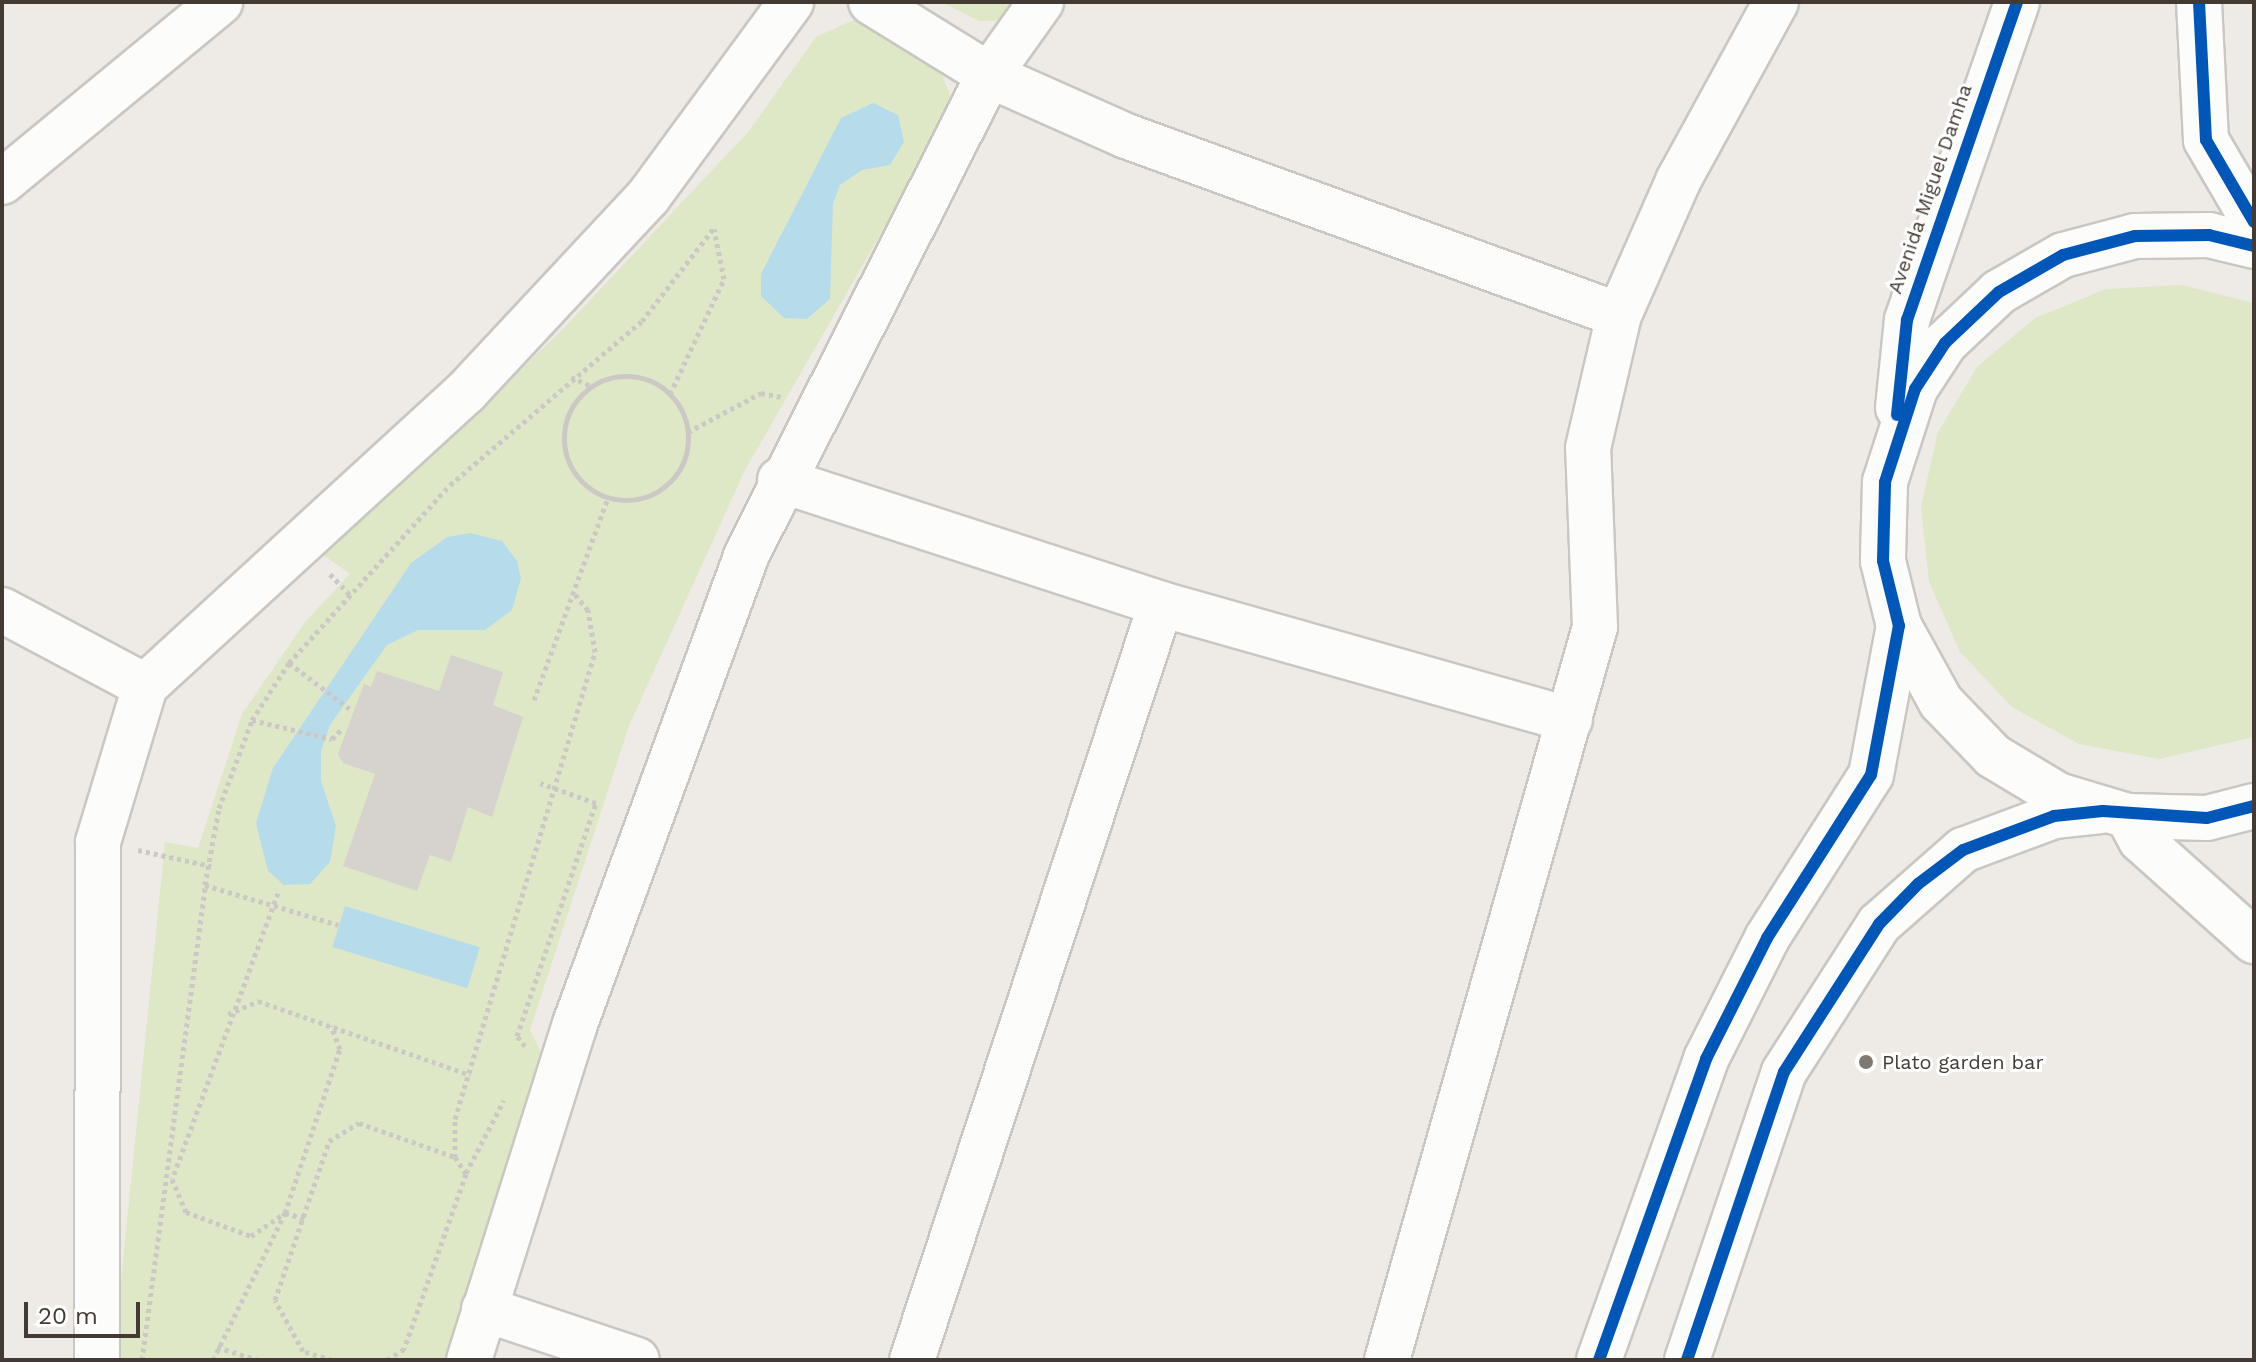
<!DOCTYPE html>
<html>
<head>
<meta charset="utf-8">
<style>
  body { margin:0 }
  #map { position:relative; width:2256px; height:1362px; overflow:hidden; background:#eeebe6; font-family:"Work Sans",sans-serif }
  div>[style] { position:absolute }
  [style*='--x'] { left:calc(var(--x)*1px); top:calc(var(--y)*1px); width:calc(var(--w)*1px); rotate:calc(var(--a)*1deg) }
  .green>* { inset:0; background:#dee8c6 }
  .water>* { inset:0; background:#b6dcec; transform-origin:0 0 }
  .building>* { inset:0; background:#d6d2cd }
  .path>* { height:5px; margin-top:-2.5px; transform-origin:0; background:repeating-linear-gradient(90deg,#ccc9c5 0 4px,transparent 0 8px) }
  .path>.ring { margin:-2.5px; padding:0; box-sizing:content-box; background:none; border:5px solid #ccc9c5; border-radius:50% }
  .roads { filter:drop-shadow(2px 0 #cac7c2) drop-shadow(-2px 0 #cac7c2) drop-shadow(0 2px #cac7c2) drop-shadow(0 -2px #cac7c2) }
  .minor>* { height:44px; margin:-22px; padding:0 22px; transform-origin:22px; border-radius:22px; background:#fcfcfb }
  .cycleway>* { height:12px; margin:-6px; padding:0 6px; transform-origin:6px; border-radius:6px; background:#0057b8 }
  .dots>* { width:22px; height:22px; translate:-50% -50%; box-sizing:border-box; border:4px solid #fff; border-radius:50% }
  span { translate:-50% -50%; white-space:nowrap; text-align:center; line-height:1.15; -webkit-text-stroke:6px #fff; paint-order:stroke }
  .street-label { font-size:20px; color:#433b33 }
  .poi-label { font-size:20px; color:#433b33 }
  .left { translate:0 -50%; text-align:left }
  .frame { position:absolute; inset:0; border:4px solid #433b33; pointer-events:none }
  .scale { position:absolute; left:24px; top:1302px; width:116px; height:36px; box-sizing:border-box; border:4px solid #433b33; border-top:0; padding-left:10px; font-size:24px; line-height:28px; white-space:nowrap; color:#433b33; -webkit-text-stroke:6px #fff; paint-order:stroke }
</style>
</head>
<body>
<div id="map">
  <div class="green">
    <i style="clip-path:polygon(941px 2px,1019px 2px,1006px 20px,979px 21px)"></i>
    <i style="clip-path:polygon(871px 12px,935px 55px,950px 96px,927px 153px,744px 472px,629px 726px,530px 1030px,545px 1061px,451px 1360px,113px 1360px,165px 842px,198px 848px,242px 714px,305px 622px,350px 574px,308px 544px,430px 456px,561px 331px,748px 132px,816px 37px)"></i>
    <i style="clip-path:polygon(2182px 285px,2254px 303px,2254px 737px,2159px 759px,2079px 744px,2012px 707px,1960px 652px,1929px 582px,1921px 506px,1938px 432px,1977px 367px,2035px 318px,2106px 289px)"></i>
  </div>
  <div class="water">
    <i style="clip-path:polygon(873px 103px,898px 115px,904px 142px,890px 165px,862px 170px,840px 185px,833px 204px,830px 299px,807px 319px,784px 318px,761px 296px,761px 274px,841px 118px)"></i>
    <i style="clip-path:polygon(470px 533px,502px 541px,517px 561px,521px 578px,512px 610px,485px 630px,418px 630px,387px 645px,330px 725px,321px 752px,321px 781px,336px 826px,330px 862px,310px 884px,284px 885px,268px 871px,256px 823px,273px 768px,411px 563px,447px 537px)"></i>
    <i style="left:345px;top:906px;width:141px;height:43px;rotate:17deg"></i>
  </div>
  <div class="building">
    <i style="clip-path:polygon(451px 655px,503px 672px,493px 705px,523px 717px,492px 817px,468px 807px,451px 862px,430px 855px,417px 891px,343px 866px,375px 774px,343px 763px,338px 754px,364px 684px,371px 687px,377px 671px,439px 691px)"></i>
  </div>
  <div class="path">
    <i class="ring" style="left:564px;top:376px;width:119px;height:119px"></i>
    <i style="--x:571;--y:377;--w:22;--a:24"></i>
    <i style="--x:670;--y:394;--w:127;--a:-64.8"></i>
    <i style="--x:724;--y:279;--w:51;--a:-101.3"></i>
    <i style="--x:688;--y:432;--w:83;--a:-28.1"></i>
    <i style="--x:761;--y:393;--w:20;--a:11"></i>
    <i style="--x:330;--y:574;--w:28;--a:46"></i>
    <i style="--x:289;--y:663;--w:76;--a:37"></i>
    <i style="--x:534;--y:700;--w:215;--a:-69.9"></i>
    <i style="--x:252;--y:720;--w:82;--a:13.4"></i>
    <i style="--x:332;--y:739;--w:14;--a:-45"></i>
    <i style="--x:138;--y:850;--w:75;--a:12.4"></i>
    <i style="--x:205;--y:885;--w:139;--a:16.7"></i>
    <i style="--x:278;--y:893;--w:305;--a:110.3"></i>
    <i style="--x:172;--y:1179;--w:36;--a:67"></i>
    <i style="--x:186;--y:1212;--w:69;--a:20.3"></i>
    <i style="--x:251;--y:1236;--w:41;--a:-34.1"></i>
    <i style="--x:285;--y:1213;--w:20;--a:15"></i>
    <i style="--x:228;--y:1014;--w:33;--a:-23"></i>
    <i style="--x:258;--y:1001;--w:225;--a:19.2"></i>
    <i style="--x:525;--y:1046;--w:13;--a:-129"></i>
    <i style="--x:517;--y:1036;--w:246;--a:-71.3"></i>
    <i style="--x:596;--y:803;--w:59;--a:-160.3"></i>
    <i style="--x:455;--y:1157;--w:38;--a:-90"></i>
    <i style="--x:455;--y:1119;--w:488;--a:-73.3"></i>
    <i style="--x:595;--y:652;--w:43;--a:-99.5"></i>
    <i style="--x:588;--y:610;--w:23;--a:-130"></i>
    <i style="--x:466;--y:1173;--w:82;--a:-62.5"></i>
    <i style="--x:217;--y:1347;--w:43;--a:17.6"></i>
    <i style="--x:142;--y:1360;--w:479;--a:-82.4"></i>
    <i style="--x:205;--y:885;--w:78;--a:-79.7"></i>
    <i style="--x:219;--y:808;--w:94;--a:-69.4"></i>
    <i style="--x:252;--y:720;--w:68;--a:-57"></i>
    <i style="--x:289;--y:663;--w:240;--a:-47.9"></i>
    <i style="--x:450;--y:485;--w:253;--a:-40.5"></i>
    <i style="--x:642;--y:321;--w:118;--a:-52.3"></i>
    <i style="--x:213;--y:1360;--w:164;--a:-63.9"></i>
    <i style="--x:285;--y:1213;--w:173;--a:-71.5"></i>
    <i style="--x:340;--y:1049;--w:25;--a:-111"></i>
    <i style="--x:332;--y:1360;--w:30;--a:-163"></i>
    <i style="--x:303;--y:1351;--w:58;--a:-118.8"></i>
    <i style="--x:275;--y:1300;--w:168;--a:-71.2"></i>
    <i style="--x:329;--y:1141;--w:35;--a:-31"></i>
    <i style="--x:359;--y:1123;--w:102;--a:19.5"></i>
    <i style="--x:455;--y:1157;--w:20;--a:57"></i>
    <i style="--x:466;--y:1174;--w:186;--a:109.5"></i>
    <i style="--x:404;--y:1349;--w:20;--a:147"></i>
  </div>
  <div class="roads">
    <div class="minor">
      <i style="--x:871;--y:2;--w:139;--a:31.7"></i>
      <i style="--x:989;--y:75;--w:150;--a:24"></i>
      <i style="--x:1126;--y:136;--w:524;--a:19.96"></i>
      <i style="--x:2199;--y:2;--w:138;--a:87.1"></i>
      <i style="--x:2206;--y:140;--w:95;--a:59.7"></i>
      <i style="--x:2;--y:182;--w:283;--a:-39.5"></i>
      <i style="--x:2254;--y:246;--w:46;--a:-166.3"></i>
      <i style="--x:2209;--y:235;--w:74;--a:179.2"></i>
      <i style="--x:2135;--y:236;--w:74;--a:165.2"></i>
      <i style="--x:2063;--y:255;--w:74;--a:150"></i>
      <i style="--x:1999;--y:292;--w:74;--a:136.6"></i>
      <i style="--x:1945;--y:343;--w:55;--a:123.1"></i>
      <i style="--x:1915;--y:389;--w:98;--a:107.9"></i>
      <i style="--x:1885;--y:482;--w:79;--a:91.5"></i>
      <i style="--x:1883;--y:561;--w:67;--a:76.2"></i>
      <i style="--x:1899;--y:626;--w:87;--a:61.1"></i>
      <i style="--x:1941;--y:702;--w:75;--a:46.1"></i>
      <i style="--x:1993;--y:756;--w:76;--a:31"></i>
      <i style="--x:2058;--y:795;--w:73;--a:16.7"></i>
      <i style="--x:2128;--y:816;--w:79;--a:1.5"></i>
      <i style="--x:2207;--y:818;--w:49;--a:-14.3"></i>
      <i style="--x:1898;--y:408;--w:88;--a:-84.2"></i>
      <i style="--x:1907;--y:320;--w:336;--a:-70.9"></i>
      <i style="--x:780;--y:480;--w:401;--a:18"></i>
      <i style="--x:1161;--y:604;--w:425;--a:15.8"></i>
      <i style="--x:2;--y:610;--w:162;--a:28"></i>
      <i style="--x:2128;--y:816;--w:27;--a:62"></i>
      <i style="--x:2141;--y:840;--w:152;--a:41.8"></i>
      <i style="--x:484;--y:1309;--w:161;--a:18.4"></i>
      <i style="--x:97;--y:1360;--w:518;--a:-89.89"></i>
      <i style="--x:98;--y:842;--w:163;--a:-73.2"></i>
      <i style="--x:145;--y:686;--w:435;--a:-42.5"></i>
      <i style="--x:466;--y:392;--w:267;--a:-47"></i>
      <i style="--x:648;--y:197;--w:242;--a:-53.7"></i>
      <i style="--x:469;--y:1360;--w:352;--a:-72.5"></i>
      <i style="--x:575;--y:1024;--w:498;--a:-69.9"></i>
      <i style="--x:746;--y:556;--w:539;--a:-63.2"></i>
      <i style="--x:989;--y:75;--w:90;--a:-54.5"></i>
      <i style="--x:912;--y:1360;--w:796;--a:-71.77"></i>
      <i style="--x:1387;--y:1360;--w:762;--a:-74.16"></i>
      <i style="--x:1595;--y:627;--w:179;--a:-92.2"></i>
      <i style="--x:1588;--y:448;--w:137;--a:-76.9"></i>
      <i style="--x:1619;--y:315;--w:146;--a:-66.2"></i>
      <i style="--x:1678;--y:181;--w:204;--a:-61.3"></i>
      <i style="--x:1599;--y:1360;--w:319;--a:-70.4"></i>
      <i style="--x:1706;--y:1059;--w:136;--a:-63.2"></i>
      <i style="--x:1767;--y:938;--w:193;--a:-57.5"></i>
      <i style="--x:1871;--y:775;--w:152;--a:-79.4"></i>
      <i style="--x:1687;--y:1360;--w:304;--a:-71.4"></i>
      <i style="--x:1784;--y:1072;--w:176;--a:-57.3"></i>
      <i style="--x:1879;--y:924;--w:112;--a:-41.4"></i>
      <i style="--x:1963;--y:850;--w:97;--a:-20.5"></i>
      <i style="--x:2054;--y:816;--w:47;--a:-6.1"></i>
    </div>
  </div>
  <div class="cycleway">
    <i style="--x:2199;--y:2;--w:138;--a:87.1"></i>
    <i style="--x:2206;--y:140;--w:95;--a:59.7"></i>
    <i style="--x:1897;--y:415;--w:96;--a:-84"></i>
    <i style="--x:1907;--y:320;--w:336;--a:-70.9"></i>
    <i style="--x:1599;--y:1360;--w:319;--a:-70.4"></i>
    <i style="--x:1706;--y:1059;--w:136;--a:-63.2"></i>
    <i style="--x:1767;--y:938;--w:193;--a:-57.5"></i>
    <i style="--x:1871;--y:775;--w:152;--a:-79.4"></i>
    <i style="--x:1899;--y:626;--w:67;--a:-103.8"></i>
    <i style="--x:1883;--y:561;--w:79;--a:-88.5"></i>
    <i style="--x:1885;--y:482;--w:98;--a:-72.1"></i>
    <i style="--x:1915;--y:389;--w:55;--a:-56.9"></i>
    <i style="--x:1945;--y:343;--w:74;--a:-43.4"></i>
    <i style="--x:1999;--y:292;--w:74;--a:-30"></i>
    <i style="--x:2063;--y:255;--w:74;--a:-14.8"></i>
    <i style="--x:2135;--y:236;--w:74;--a:-0.8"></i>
    <i style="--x:2209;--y:235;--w:46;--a:13.7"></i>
    <i style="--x:1687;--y:1360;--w:304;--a:-71.4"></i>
    <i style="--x:1784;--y:1072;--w:176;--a:-57.3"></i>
    <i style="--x:1879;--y:924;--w:56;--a:-45.7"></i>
    <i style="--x:1918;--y:884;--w:56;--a:-37.1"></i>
    <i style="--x:1963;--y:850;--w:97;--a:-20.5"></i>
    <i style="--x:2054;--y:816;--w:49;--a:-5.8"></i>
    <i style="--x:2103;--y:811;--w:104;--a:3.9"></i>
    <i style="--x:2207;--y:818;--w:49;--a:-14.3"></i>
  </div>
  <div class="dots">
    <i style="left:1866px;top:1062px;background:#7f7972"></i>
  </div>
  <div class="street-label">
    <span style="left:1930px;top:189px;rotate:-71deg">Avenida Miguel Damha</span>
  </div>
  <div class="poi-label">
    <span class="left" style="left:1882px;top:1062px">Plato garden bar</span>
  </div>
  <div class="frame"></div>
  <div class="scale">20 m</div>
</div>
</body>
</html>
